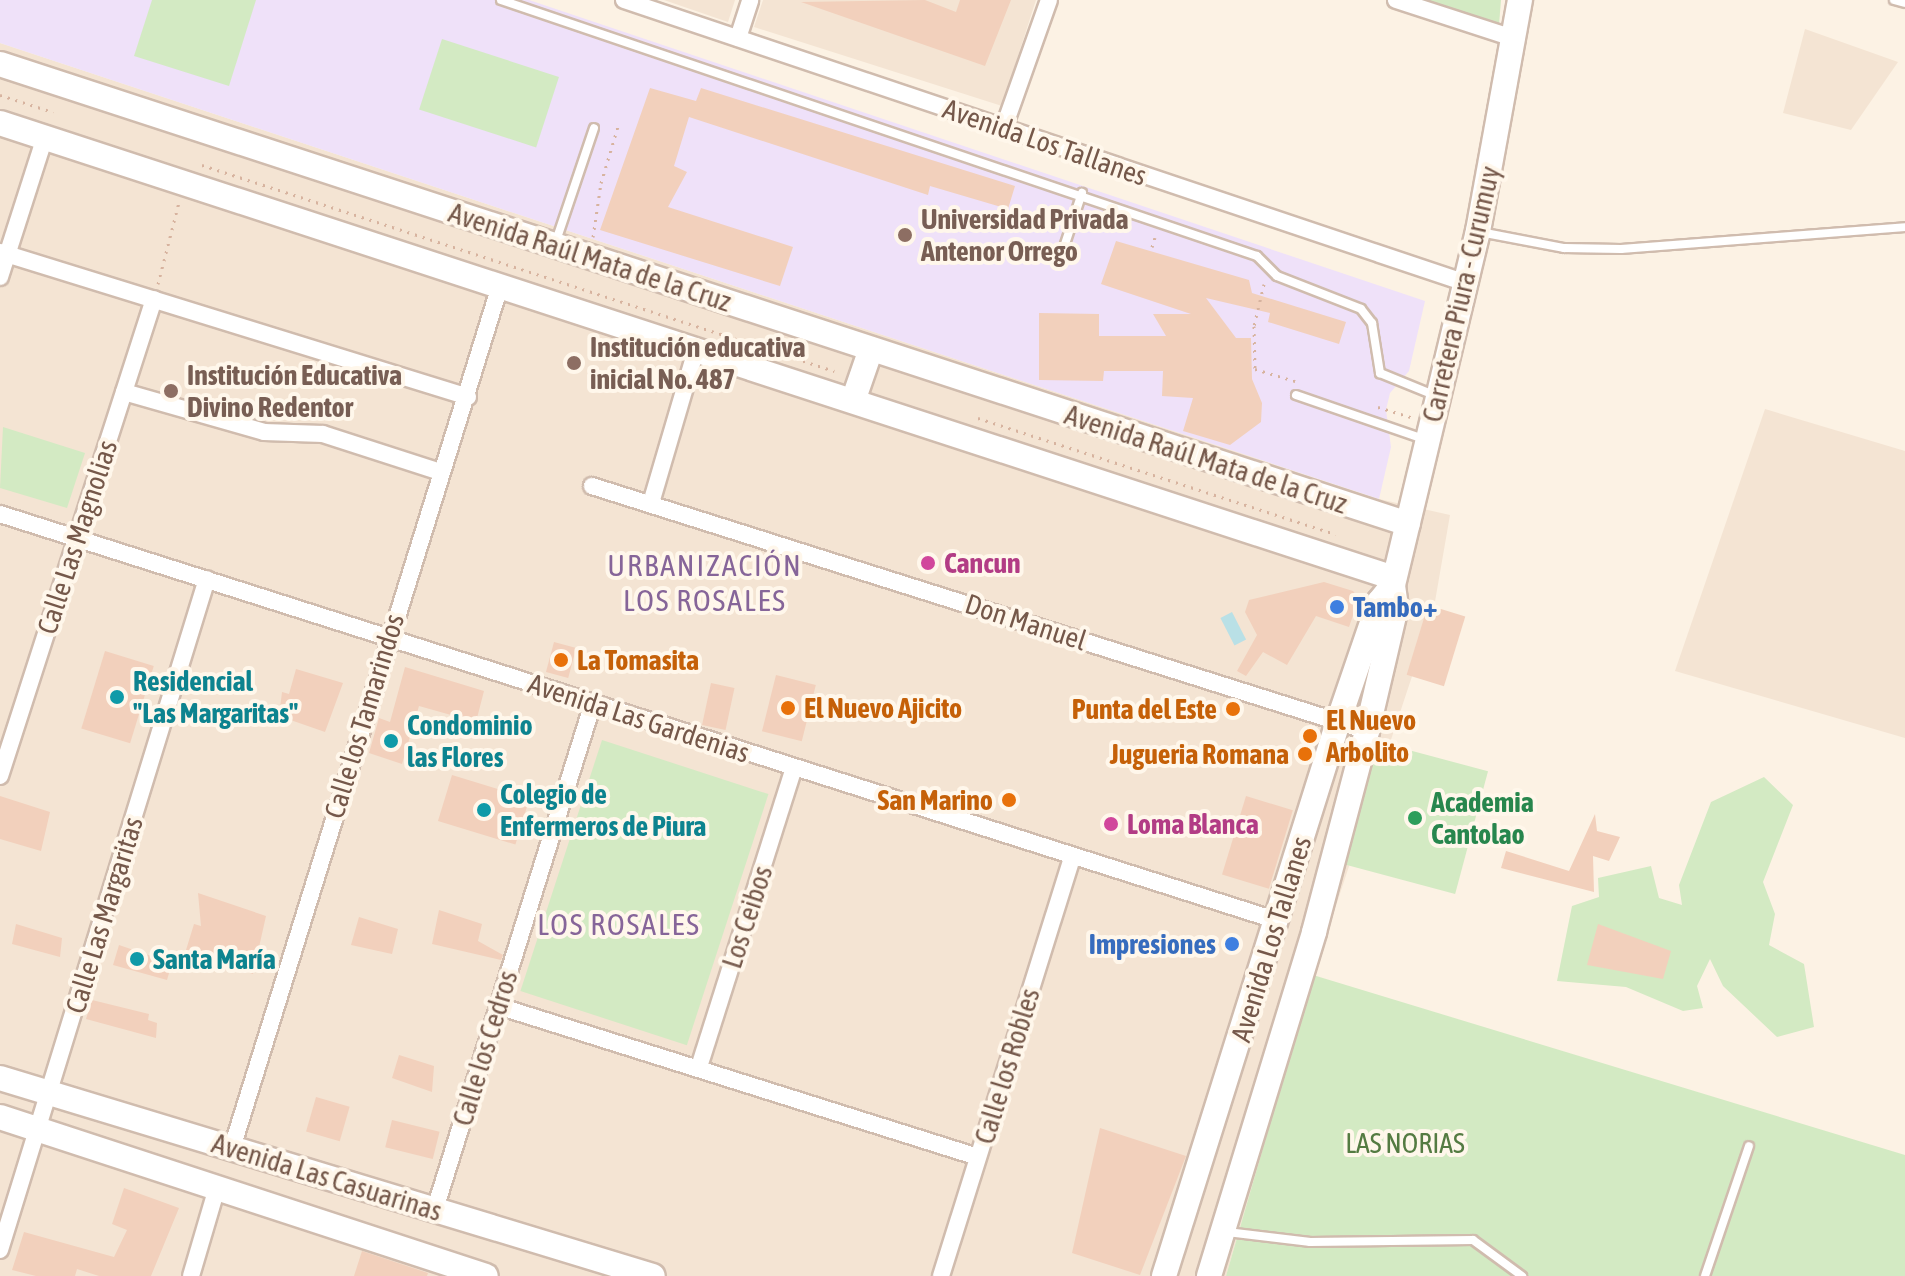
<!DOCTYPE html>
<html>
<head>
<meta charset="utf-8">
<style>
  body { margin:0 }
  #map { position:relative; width:1905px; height:1276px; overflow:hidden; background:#fcf2e4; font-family:"Asap Condensed",sans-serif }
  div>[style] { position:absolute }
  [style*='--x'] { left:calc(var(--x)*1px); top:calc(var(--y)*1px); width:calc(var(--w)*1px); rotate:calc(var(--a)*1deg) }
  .residential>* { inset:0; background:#f4e4d3 }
  .education>* { inset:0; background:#efe1f9 }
  .green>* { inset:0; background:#d3eac3; transform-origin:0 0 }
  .water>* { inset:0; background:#b9e0e6; transform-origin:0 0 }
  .building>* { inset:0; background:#f2d0bc; transform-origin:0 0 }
  .path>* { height:3px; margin-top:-1.5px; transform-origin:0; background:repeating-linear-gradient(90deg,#d7b39f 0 2px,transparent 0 8px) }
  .roads { filter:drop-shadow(2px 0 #d0bcae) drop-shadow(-2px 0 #d0bcae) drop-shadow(0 2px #d0bcae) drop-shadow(0 -2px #d0bcae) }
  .lane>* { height:8px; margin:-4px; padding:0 4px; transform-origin:4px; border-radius:4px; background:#fff }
  .street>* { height:16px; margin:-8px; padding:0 8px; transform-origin:8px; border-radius:8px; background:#fff }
  .secondary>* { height:24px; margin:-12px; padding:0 12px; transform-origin:12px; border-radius:12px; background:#fff }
  .dots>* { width:22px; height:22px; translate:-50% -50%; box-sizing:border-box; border:4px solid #fff7eb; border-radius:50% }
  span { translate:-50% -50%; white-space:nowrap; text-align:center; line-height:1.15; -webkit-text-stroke:8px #fff7eb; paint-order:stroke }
  .street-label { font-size:28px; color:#75584a }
  .education-label { font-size:28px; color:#785e54; font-weight:700 }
  .left { translate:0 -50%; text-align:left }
  .hotel-label { font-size:28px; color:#b23c85; font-weight:700 }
  .shop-label { font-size:28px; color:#366cbe; font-weight:700 }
  .right { translate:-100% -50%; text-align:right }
  .food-label { font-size:28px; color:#c56008; font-weight:700 }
  .culture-label { font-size:28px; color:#0d838f; font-weight:700 }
  .leisure-label { font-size:28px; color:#27864d; font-weight:700 }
  .park-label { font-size:28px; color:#547b42 }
  .neighbourhood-label { font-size:30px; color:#866599; letter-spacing:2px }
</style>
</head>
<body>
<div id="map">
  <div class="residential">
    <i style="clip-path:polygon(664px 0,735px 0,728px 22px)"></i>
    <i style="clip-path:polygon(763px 0,1036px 0,1002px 106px,754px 27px)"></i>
    <i style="clip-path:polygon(1805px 29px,1898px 62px,1851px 130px,1783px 113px)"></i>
    <i style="clip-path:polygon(0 43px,1379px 499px,1450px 515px,1433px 613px,1313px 975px,1226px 1276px,0 1276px)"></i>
    <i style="clip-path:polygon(1765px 409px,1905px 451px,1905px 738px,1675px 671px)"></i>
  </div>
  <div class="education">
    <i style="clip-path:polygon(0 0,529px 0,1425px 301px,1409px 371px,1390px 393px,1386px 410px,1391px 447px,1379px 499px,0 43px)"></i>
  </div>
  <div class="green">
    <i style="clip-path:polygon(152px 0,256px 0,229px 86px,134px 56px)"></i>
    <i style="clip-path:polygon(1423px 0,1501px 0,1499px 25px)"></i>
    <i style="left:442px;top:39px;width:123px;height:74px;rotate:18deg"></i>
    <i style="clip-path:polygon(3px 427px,85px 453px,67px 508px,0 488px)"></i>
    <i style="left:602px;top:740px;width:175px;height:264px;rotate:18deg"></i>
    <i style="left:1375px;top:741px;width:117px;height:127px;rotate:15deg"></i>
    <i style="clip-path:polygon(1764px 777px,1793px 805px,1763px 882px,1775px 914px,1769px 945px,1804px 964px,1814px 1027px,1777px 1037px,1723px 986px,1710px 959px,1697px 986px,1703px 1008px,1683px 1011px,1626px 987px,1557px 981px,1572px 906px,1599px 897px,1598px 878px,1651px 866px,1659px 898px,1682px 905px,1679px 885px,1711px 802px)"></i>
    <i style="clip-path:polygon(1313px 975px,1905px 1155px,1905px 1276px,1226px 1276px)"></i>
  </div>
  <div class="water">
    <i style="left:1232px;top:612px;width:31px;height:13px;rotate:63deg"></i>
  </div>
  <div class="building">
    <i style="clip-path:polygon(925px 0,956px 12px,960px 0,1011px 0,985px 66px,801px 2px)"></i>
    <i style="clip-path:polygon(650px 88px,696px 101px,701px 88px,1015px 186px,1008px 209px,930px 186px,928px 195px,689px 117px,674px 166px,687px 172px,668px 207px,793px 247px,780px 286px,600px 230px)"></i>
    <i style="clip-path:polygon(1116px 241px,1249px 280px,1252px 293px,1346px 322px,1339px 344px,1268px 322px,1270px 313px,1206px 298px,1236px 338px,1251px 338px,1252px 379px,1262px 403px,1261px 422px,1230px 445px,1183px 431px,1193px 398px,1162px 396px,1163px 371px,1104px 371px,1103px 381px,1039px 380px,1039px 313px,1099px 314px,1099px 336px,1166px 336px,1153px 314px,1191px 314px,1101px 284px)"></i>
    <i style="clip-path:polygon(1324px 582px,1353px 591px,1359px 598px,1349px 627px,1316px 616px,1287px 665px,1263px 652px,1246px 676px,1237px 671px,1257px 635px,1245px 612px,1249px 600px)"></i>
    <i style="left:1428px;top:605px;width:39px;height:73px;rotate:17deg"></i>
    <i style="left:554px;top:642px;width:23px;height:31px;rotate:15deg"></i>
    <i style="left:105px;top:651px;width:51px;height:81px;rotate:17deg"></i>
    <i style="clip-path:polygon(405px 667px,484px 691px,476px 722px,419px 706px,402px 764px,369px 753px,379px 718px,390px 722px)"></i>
    <i style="clip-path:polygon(296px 669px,343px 683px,325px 732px,279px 716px,282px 692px,289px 694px)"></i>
    <i style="left:776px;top:675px;width:41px;height:58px;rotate:14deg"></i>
    <i style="left:711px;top:683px;width:24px;height:43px;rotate:12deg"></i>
    <i style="left:452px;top:775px;width:81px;height:48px;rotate:17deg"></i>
    <i style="clip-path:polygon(0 796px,50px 812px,41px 851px,0 839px)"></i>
    <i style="left:1246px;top:796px;width:49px;height:82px;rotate:17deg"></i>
    <i style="clip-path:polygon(1595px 814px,1597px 831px,1620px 837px,1609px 861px,1593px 856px,1594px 892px,1501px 868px,1506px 851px,1569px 871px)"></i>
    <i style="clip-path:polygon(198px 893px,266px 916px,253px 974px,186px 950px,194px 924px,201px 926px)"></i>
    <i style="clip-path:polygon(439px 910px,482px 924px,478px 941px,503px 955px,501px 960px,432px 944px)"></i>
    <i style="clip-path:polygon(359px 917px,398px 929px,392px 954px,351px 945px)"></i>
    <i style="clip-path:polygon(16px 924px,62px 938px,60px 957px,12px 944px)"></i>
    <i style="clip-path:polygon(1598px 924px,1671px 951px,1663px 979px,1587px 965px)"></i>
    <i style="clip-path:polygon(119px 945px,172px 963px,167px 980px,113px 965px)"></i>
    <i style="clip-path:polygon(92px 1000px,149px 1014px,148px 1020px,157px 1023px,156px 1038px,86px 1019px)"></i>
    <i style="clip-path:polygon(399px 1055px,434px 1066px,432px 1092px,392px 1078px)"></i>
    <i style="left:316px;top:1097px;width:35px;height:36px;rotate:16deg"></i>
    <i style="left:392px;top:1120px;width:49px;height:28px;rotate:14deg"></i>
    <i style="clip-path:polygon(1100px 1128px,1186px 1156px,1140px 1275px,1072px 1253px)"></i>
    <i style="clip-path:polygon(124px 1188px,179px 1208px,151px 1276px,99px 1276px,77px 1269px,75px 1276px,36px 1276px,12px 1270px,24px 1232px,114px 1257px,127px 1230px,112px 1224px)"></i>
    <i style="clip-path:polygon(362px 1251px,428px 1273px,427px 1276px,354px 1276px)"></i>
  </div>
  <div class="path">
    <i style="--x:0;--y:95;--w:56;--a:17.8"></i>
    <i style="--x:202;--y:165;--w:665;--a:18.05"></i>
    <i style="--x:593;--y:237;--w:55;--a:-81.6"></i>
    <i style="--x:601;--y:183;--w:63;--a:-73.3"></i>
    <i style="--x:1152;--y:247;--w:10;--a:-73"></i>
    <i style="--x:158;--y:284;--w:85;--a:-75.6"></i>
    <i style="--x:1264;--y:284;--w:43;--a:103.4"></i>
    <i style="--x:1254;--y:326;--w:43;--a:88.7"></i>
    <i style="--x:1255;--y:369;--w:42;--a:16.7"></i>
    <i style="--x:1378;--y:407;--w:37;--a:17"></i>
    <i style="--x:978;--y:418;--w:376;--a:18"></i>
  </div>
  <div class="roads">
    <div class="lane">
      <i style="--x:501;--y:0;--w:798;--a:18.71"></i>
      <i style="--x:1257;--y:256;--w:28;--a:45"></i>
      <i style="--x:1277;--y:276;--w:90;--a:21.4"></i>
      <i style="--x:1361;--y:309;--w:18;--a:52"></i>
      <i style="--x:1372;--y:323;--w:51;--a:80.9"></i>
      <i style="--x:1380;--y:373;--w:58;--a:22.2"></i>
      <i style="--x:1894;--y:0;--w:11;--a:15"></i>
      <i style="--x:1480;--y:232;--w:86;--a:10.8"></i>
      <i style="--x:1564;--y:248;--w:57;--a:1"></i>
      <i style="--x:1621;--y:249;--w:285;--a:-4.4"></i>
      <i style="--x:556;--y:241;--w:119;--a:-71.4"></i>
      <i style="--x:1059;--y:262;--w:73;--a:-71.6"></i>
      <i style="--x:1296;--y:395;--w:135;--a:19"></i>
      <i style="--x:1227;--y:1232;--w:84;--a:6.9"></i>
      <i style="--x:1310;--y:1242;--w:163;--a:-0.7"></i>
      <i style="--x:1473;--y:1240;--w:61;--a:36.3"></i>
      <i style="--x:1705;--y:1276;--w:137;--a:-71.3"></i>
    </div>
    <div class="street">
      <i style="--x:624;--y:0;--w:888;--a:18.58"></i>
      <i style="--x:1396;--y:0;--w:126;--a:18"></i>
      <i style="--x:738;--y:38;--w:40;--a:-72"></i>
      <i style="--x:1004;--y:127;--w:135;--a:-70.5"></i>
      <i style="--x:0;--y:252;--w:490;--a:17.2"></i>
      <i style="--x:0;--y:277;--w:147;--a:-72.2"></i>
      <i style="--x:124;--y:392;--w:146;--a:15.9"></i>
      <i style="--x:264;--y:432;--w:59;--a:1.9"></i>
      <i style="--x:323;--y:434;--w:124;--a:17.9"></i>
      <i style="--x:592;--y:486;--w:813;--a:17.54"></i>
      <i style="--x:651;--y:503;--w:159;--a:-73.6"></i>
      <i style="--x:0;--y:514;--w:1341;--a:17.66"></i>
      <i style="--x:0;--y:776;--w:501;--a:-72.11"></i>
      <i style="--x:498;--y:1006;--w:503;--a:17.46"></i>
      <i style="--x:699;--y:1067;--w:314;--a:-72.4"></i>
      <i style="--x:232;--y:1148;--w:903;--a:-72.73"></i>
      <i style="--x:435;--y:1209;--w:530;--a:-72.66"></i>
      <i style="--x:0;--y:1250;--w:702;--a:-72.86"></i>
      <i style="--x:191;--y:1276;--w:89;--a:-73.6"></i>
      <i style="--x:941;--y:1276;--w:440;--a:-72.6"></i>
    </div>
    <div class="secondary">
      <i style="--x:0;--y:64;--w:1481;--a:18.09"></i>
      <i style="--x:0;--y:123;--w:1466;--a:18.08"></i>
      <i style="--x:853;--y:401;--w:55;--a:-70.9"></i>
      <i style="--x:0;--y:1078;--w:682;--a:16.87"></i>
      <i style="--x:0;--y:1117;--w:511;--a:18.12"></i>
      <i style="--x:1164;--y:1276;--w:581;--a:-72.56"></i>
      <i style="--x:1338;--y:722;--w:127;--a:-71.1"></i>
      <i style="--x:1379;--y:602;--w:22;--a:-51"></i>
      <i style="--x:1209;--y:1276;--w:360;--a:-73"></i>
      <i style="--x:1314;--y:932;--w:208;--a:-75.2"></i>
      <i style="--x:1367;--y:731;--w:127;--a:-76.8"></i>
      <i style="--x:1396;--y:607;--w:22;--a:-98"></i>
      <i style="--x:1393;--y:585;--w:364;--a:-76.5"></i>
      <i style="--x:1478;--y:231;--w:235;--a:-79.7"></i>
    </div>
  </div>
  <div class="dots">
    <i style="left:905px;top:235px;background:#8d6e63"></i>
    <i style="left:574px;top:363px;background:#8d6e63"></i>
    <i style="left:171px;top:391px;background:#8d6e63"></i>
    <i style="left:928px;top:563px;background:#d1479c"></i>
    <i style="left:1337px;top:607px;background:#3f7fe0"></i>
    <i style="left:561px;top:660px;background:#e8710a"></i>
    <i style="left:117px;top:697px;background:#0f9aa8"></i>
    <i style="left:788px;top:708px;background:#e8710a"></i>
    <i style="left:1233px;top:709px;background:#e8710a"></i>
    <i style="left:1310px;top:736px;background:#e8710a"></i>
    <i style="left:391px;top:741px;background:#0f9aa8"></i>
    <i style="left:1305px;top:754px;background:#e8710a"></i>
    <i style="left:1009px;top:800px;background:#e8710a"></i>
    <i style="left:484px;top:810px;background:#0f9aa8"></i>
    <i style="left:1415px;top:818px;background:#2e9e5b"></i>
    <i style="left:1111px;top:824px;background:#d1479c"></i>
    <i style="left:1232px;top:944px;background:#3f7fe0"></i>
    <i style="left:137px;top:959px;background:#0f9aa8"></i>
  </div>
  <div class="street-label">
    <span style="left:1045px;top:142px;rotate:19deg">Avenida Los Tallanes</span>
    <span style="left:590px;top:257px;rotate:18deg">Avenida Raúl Mata de la Cruz</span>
    <span style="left:1461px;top:294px;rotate:-77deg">Carretera Piura - Curumuy</span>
    <span style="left:1206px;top:459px;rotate:18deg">Avenida Raúl Mata de la Cruz</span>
    <span style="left:77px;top:537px;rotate:-72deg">Calle Las Magnolias</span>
    <span style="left:1026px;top:622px;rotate:18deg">Don Manuel</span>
    <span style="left:364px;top:716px;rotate:-73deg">Calle los Tamarindos</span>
    <span style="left:639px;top:718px;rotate:18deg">Avenida Las Gardenias</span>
    <span style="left:104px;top:915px;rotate:-73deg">Calle Las Margaritas</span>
    <span style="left:747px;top:917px;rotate:-72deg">Los Ceibos</span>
    <span style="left:1271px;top:939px;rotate:-73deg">Avenida Los Tallanes</span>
    <span style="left:485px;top:1048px;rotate:-73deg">Calle los Cedros</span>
    <span style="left:1007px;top:1066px;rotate:-73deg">Calle los Robles</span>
    <span style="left:327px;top:1177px;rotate:17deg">Avenida Las Casuarinas</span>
  </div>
  <div class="education-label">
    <span class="left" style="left:921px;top:235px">Universidad Privada<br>Antenor Orrego</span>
    <span class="left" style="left:590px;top:363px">Institución educativa<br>inicial No. 487</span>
    <span class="left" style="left:187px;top:391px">Institución Educativa<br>Divino Redentor</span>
  </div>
  <div class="hotel-label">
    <span class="left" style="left:944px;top:563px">Cancun</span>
    <span class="left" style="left:1127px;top:824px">Loma Blanca</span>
  </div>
  <div class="shop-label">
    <span class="left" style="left:1353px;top:607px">Tambo+</span>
    <span class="right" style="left:1216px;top:944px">Impresiones</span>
  </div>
  <div class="food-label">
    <span class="left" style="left:577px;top:660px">La Tomasita</span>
    <span class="left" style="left:804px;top:708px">El Nuevo Ajicito</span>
    <span class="right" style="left:1217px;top:709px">Punta del Este</span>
    <span class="left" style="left:1326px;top:736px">El Nuevo<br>Arbolito</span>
    <span class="right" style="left:1289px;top:754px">Jugueria Romana</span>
    <span class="right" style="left:993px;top:800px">San Marino</span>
  </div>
  <div class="culture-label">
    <span class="left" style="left:133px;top:697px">Residencial<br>"Las Margaritas"</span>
    <span class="left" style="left:407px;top:741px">Condominio<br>las Flores</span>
    <span class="left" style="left:500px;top:810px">Colegio de<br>Enfermeros de Piura</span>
    <span class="left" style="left:153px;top:959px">Santa María</span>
  </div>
  <div class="leisure-label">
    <span class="left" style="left:1431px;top:818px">Academia<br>Cantolao</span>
  </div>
  <div class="park-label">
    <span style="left:1405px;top:1143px">LAS NORIAS</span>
  </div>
  <div class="neighbourhood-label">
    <span style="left:705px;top:582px">URBANIZACIÓN<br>LOS ROSALES</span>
    <span style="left:619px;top:924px">LOS ROSALES</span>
  </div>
</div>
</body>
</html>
